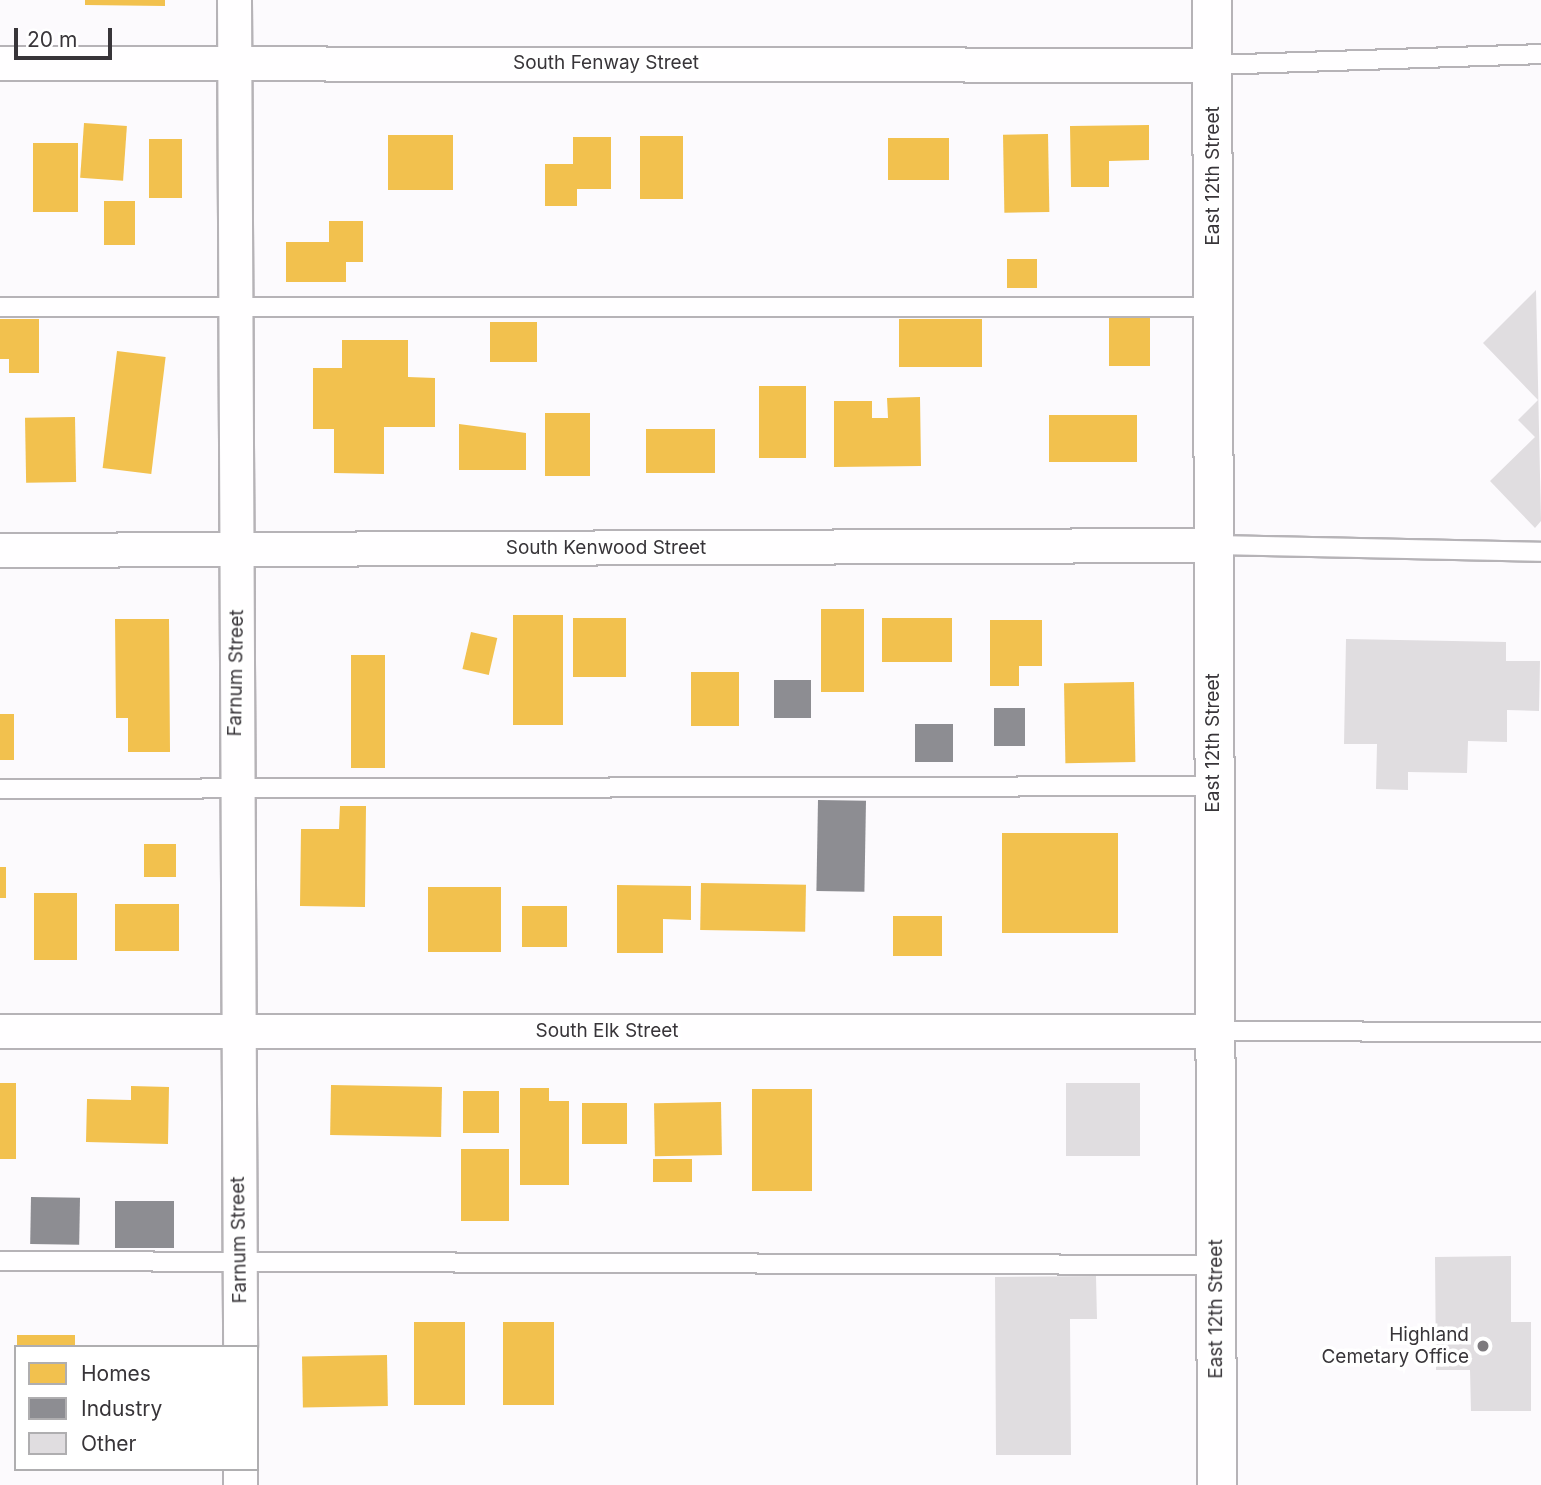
<!DOCTYPE html>
<html>
<head>
<meta charset="utf-8">
<style>
  body { margin:0 }
  #map { position:relative; width:1541px; height:1485px; overflow:hidden; background:#fcfafd; font-family:Inter,sans-serif }
  div>[style] { position:absolute }
  [style*='--x'] { left:calc(var(--x)*1px); top:calc(var(--y)*1px); width:calc(var(--w)*1px); rotate:calc(var(--a)*1deg) }
  .homes>* { inset:0; background:#f2c14e; transform-origin:0 0 }
  .industry>* { inset:0; background:#8d8d92; transform-origin:0 0 }
  .building>* { inset:0; background:#e0dde0; transform-origin:0 0 }
  .roads { filter:drop-shadow(2px 0 #b6b3b7) drop-shadow(-2px 0 #b6b3b7) drop-shadow(0 2px #b6b3b7) drop-shadow(0 -2px #b6b3b7) }
  .lane>* { height:18px; margin:-9px; padding:0 9px; transform-origin:9px; border-radius:9px; background:#fffeff }
  .street>* { height:33px; margin:-16.5px; padding:0 16.5px; transform-origin:16.5px; border-radius:16.5px; background:#fffeff }
  .secondary>* { height:38px; margin:-19px; padding:0 19px; transform-origin:19px; border-radius:19px; background:#fffeff }
  .dots>* { width:19px; height:19px; translate:-50% -50%; box-sizing:border-box; border:4px solid #fff; border-radius:50% }
  span { translate:-50% -50%; white-space:nowrap; text-align:center; line-height:1.15; -webkit-text-stroke:7px #fff; paint-order:stroke }
  .street-label { font-size:19px; color:#383539 }
  .poi-label { font-size:19px; color:#383539 }
  .right { translate:-100% -50%; text-align:right }
  .legend { position:absolute; left:14px; top:1345px; width:245px; height:126px; box-sizing:border-box; background:#fff; border:2px solid #afaeb0; margin:0; padding:9px 12px; list-style:none; font-size:21px; color:#383539 }
  .legend li { display:flex; align-items:center; gap:14px; height:35px }
  .legend b { width:35px; border:2px solid #afaeb0 }
  .scale { position:absolute; left:14px; top:28px; width:98px; height:32px; box-sizing:border-box; border:4px solid #383539; border-top:0; padding-left:9px; font-size:21px; line-height:24px; white-space:nowrap; color:#383539; -webkit-text-stroke:5px #fff; paint-order:stroke }
</style>
</head>
<body>
<div id="map">
  <div class="homes">
    <i style="clip-path:polygon(85px 0,165px 0,165px 6px,85px 5px)"></i>
    <i style="left:84px;top:123px;width:43px;height:55px;rotate:4deg"></i>
    <i style="clip-path:polygon(1149px 125px,1149px 160px,1109px 161px,1109px 187px,1071px 187px,1070px 126px)"></i>
    <i style="left:1048px;top:134px;width:78px;height:45px;rotate:89deg"></i>
    <i style="left:388px;top:135px;width:65px;height:55px"></i>
    <i style="left:640px;top:136px;width:43px;height:63px"></i>
    <i style="clip-path:polygon(573px 137px,611px 137px,611px 189px,577px 189px,577px 206px,545px 206px,545px 164px,573px 164px)"></i>
    <i style="left:888px;top:138px;width:61px;height:42px"></i>
    <i style="left:149px;top:139px;width:33px;height:59px"></i>
    <i style="left:33px;top:143px;width:45px;height:69px"></i>
    <i style="left:104px;top:201px;width:31px;height:44px"></i>
    <i style="clip-path:polygon(329px 221px,363px 221px,363px 262px,346px 262px,346px 282px,286px 282px,286px 242px,329px 242px)"></i>
    <i style="left:1007px;top:259px;width:30px;height:29px"></i>
    <i style="left:1109px;top:318px;width:41px;height:48px"></i>
    <i style="clip-path:polygon(0 319px,39px 319px,39px 373px,9px 373px,9px 359px,0 359px)"></i>
    <i style="left:899px;top:319px;width:83px;height:48px"></i>
    <i style="left:490px;top:322px;width:47px;height:40px"></i>
    <i style="clip-path:polygon(342px 340px,408px 340px,408px 377px,435px 378px,435px 427px,384px 427px,384px 474px,334px 473px,334px 429px,313px 429px,313px 368px,342px 368px)"></i>
    <i style="left:117px;top:351px;width:49px;height:118px;rotate:7deg"></i>
    <i style="left:759px;top:386px;width:47px;height:72px"></i>
    <i style="clip-path:polygon(920px 397px,921px 466px,834px 467px,834px 401px,872px 401px,872px 418px,888px 418px,887px 398px)"></i>
    <i style="left:545px;top:413px;width:45px;height:63px"></i>
    <i style="left:1049px;top:415px;width:88px;height:47px"></i>
    <i style="left:75px;top:417px;width:65px;height:50px;rotate:89deg"></i>
    <i style="clip-path:polygon(459px 424px,526px 433px,526px 470px,459px 470px)"></i>
    <i style="left:646px;top:429px;width:69px;height:44px"></i>
    <i style="left:864px;top:609px;width:83px;height:43px;rotate:90deg"></i>
    <i style="left:513px;top:615px;width:50px;height:110px"></i>
    <i style="left:573px;top:618px;width:53px;height:59px"></i>
    <i style="left:882px;top:618px;width:70px;height:44px"></i>
    <i style="clip-path:polygon(115px 619px,169px 619px,170px 752px,128px 752px,128px 718px,116px 718px)"></i>
    <i style="clip-path:polygon(990px 620px,1042px 620px,1042px 666px,1019px 666px,1019px 686px,990px 686px)"></i>
    <i style="left:471px;top:632px;width:27px;height:38px;rotate:13deg"></i>
    <i style="left:351px;top:655px;width:34px;height:113px"></i>
    <i style="left:691px;top:672px;width:48px;height:54px"></i>
    <i style="left:1134px;top:682px;width:80px;height:70px;rotate:89deg"></i>
    <i style="left:0;top:714px;width:14px;height:46px"></i>
    <i style="clip-path:polygon(340px 806px,366px 806px,365px 907px,300px 906px,301px 829px,339px 829px)"></i>
    <i style="left:1002px;top:833px;width:116px;height:100px"></i>
    <i style="left:144px;top:844px;width:32px;height:33px"></i>
    <i style="left:0;top:867px;width:6px;height:31px"></i>
    <i style="left:701px;top:883px;width:105px;height:47px;rotate:1deg"></i>
    <i style="clip-path:polygon(617px 885px,691px 886px,691px 920px,663px 919px,663px 953px,617px 953px)"></i>
    <i style="left:428px;top:887px;width:73px;height:65px"></i>
    <i style="left:34px;top:893px;width:43px;height:67px"></i>
    <i style="left:115px;top:904px;width:64px;height:47px"></i>
    <i style="left:522px;top:906px;width:45px;height:41px"></i>
    <i style="left:893px;top:916px;width:49px;height:40px"></i>
    <i style="left:0;top:1083px;width:16px;height:76px"></i>
    <i style="left:331px;top:1085px;width:111px;height:50px;rotate:1deg"></i>
    <i style="clip-path:polygon(131px 1086px,169px 1087px,168px 1144px,86px 1142px,87px 1099px,131px 1100px)"></i>
    <i style="clip-path:polygon(520px 1088px,549px 1088px,549px 1101px,569px 1101px,569px 1185px,520px 1185px)"></i>
    <i style="left:752px;top:1089px;width:60px;height:102px"></i>
    <i style="left:463px;top:1091px;width:36px;height:42px"></i>
    <i style="left:721px;top:1102px;width:53px;height:67px;rotate:89deg"></i>
    <i style="left:582px;top:1103px;width:45px;height:41px"></i>
    <i style="left:461px;top:1149px;width:48px;height:72px"></i>
    <i style="left:653px;top:1159px;width:39px;height:23px"></i>
    <i style="left:414px;top:1322px;width:51px;height:83px"></i>
    <i style="left:554px;top:1322px;width:83px;height:51px;rotate:90deg"></i>
    <i style="left:17px;top:1335px;width:58px;height:12px"></i>
    <i style="left:387px;top:1355px;width:51px;height:85px;rotate:89deg"></i>
  </div>
  <div class="industry">
    <i style="left:774px;top:680px;width:37px;height:38px"></i>
    <i style="left:994px;top:708px;width:31px;height:38px"></i>
    <i style="left:915px;top:724px;width:38px;height:38px"></i>
    <i style="left:818px;top:800px;width:48px;height:91px;rotate:1deg"></i>
    <i style="left:31px;top:1197px;width:49px;height:47px;rotate:1deg"></i>
    <i style="left:115px;top:1201px;width:59px;height:47px"></i>
  </div>
  <div class="building">
    <i style="clip-path:polygon(1536px 290px,1541px 521px,1535px 528px,1490px 481px,1535px 437px,1518px 420px,1538px 400px,1483px 343px)"></i>
    <i style="clip-path:polygon(1346px 639px,1506px 642px,1506px 661px,1540px 661px,1539px 711px,1507px 710px,1507px 742px,1468px 741px,1467px 773px,1408px 772px,1408px 790px,1376px 789px,1377px 744px,1344px 744px)"></i>
    <i style="left:1066px;top:1083px;width:74px;height:73px"></i>
    <i style="clip-path:polygon(1511px 1256px,1511px 1322px,1531px 1322px,1531px 1411px,1471px 1411px,1470px 1370px,1436px 1370px,1435px 1257px)"></i>
    <i style="clip-path:polygon(1096px 1276px,1097px 1319px,1070px 1319px,1071px 1455px,996px 1455px,995px 1277px)"></i>
  </div>
  <div class="roads">
    <div class="lane">
      <i style="--x:1212;--y:65;--w:329;--a:-1.9"></i>
      <i style="--x:0;--y:307;--w:1213;--a:0"></i>
      <i style="--x:1213;--y:545;--w:328;--a:1.2"></i>
      <i style="--x:0;--y:789;--w:1213;--a:-0.14"></i>
      <i style="--x:1214;--y:1031;--w:327;--a:0.2"></i>
      <i style="--x:0;--y:1261;--w:1216;--a:0.19"></i>
    </div>
    <div class="street">
      <i style="--x:234;--y:0;--w:1347;--a:89.74"></i>
      <i style="--x:0;--y:63;--w:1212;--a:0.09"></i>
      <i style="--x:0;--y:550;--w:1213;--a:-0.24"></i>
      <i style="--x:0;--y:1031;--w:1214;--a:0"></i>
      <i style="--x:240;--y:1469;--w:16;--a:90"></i>
    </div>
    <div class="secondary">
      <i style="--x:1212;--y:0;--w:1485;--a:89.81"></i>
    </div>
  </div>
  <div class="dots">
    <i style="left:1483px;top:1346px;background:#7d7a7e"></i>
  </div>
  <div class="street-label">
    <span style="left:606px;top:63px">South Fenway Street</span>
    <span style="left:1213px;top:176px;rotate:-90deg">East 12th Street</span>
    <span style="left:606px;top:548px">South Kenwood Street</span>
    <span style="left:236px;top:673px;rotate:-89deg">Farnum Street</span>
    <span style="left:1213px;top:743px;rotate:-90deg">East 12th Street</span>
    <span style="left:607px;top:1031px">South Elk Street</span>
    <span style="left:239px;top:1240px;rotate:-91deg">Farnum Street</span>
    <span style="left:1216px;top:1309px;rotate:-90deg">East 12th Street</span>
  </div>
  <div class="poi-label">
    <span class="right" style="left:1469px;top:1346px">Highland<br>Cemetary Office</span>
  </div>
  <ul class="legend">
  <li><b style="height:19px;background:#f2c14e"></b>Homes</li>
  <li><b style="height:19px;background:#8d8d92"></b>Industry</li>
  <li><b style="height:19px;background:#e0dde0"></b>Other</li>
  </ul>
  <div class="scale">20 m</div>
</div>
</body>
</html>
